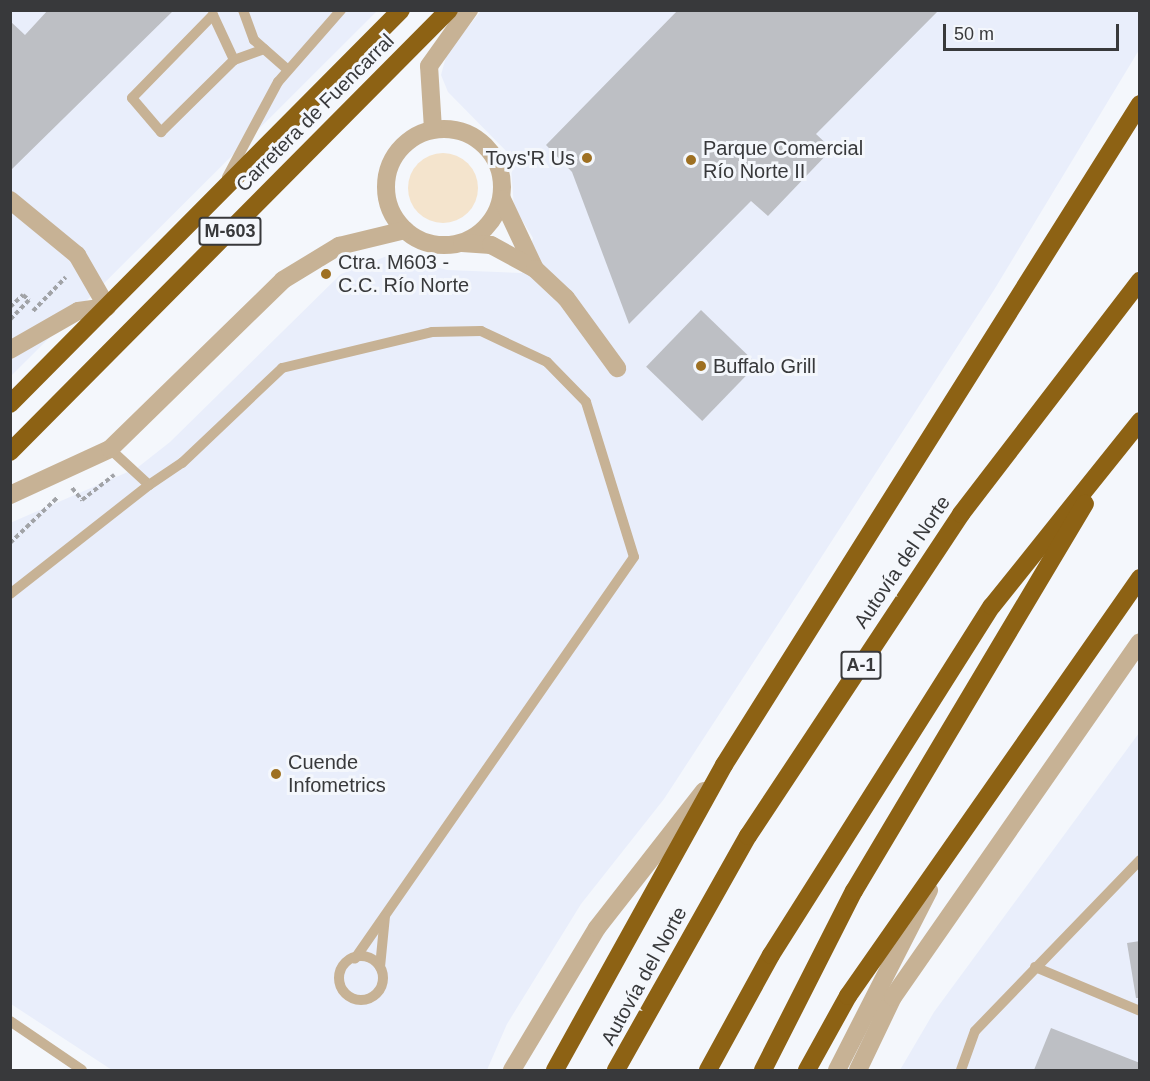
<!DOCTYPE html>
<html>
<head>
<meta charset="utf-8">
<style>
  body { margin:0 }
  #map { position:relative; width:1150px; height:1081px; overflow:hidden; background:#f4f7fc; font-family:Arial,sans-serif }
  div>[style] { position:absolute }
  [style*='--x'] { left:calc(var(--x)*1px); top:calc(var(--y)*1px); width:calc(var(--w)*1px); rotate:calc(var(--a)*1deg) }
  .built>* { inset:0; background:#e9eefb }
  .green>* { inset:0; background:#f4e4cd }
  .round { border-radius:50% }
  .building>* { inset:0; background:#bdbfc4; transform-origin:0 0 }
  .path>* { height:4px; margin-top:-2px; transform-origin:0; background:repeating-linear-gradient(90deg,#a1a3a7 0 4.5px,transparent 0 7.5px) }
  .lane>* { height:10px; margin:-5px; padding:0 5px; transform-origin:5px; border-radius:5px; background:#c7b295 }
  .lane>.ring { margin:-5px; padding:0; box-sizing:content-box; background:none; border:10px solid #c7b295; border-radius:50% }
  .street>* { height:18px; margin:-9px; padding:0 9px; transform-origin:9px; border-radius:9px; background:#c7b295 }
  .street>.ring { margin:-9px; padding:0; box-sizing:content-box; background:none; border:18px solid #c7b295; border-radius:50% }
  .highway>* { height:18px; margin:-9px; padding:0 9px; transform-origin:9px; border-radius:9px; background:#8d6214 }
  .dots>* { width:16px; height:16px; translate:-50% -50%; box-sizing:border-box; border:3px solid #f4f7fc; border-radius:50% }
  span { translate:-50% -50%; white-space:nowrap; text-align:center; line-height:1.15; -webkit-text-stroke:6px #f4f7fc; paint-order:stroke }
  .shield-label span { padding:2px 4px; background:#f4f7fc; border:2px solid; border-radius:4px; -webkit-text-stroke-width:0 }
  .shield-label { font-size:18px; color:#38393b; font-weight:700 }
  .street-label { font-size:20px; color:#38393b }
  .poi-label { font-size:20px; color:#38393b }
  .left { translate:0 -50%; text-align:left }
  .right { translate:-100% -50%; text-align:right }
  .frame { position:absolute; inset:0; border:12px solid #38393b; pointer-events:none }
  .scale { position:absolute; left:943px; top:24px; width:176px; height:27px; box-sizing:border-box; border:3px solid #38393b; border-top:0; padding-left:8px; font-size:18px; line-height:21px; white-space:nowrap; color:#38393b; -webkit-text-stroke:4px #f4f7fc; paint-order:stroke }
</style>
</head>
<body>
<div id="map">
  <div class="built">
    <i style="clip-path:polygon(11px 11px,377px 11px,11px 376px)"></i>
    <i style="clip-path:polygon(481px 11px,1139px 11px,1139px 50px,994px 290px,771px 635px,664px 799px,581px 904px,507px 1024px,487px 1070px,112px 1070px,11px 1004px,10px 523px,137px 468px,170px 442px,341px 274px,392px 254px,447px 270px,522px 273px,533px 238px,514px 207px,510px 155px,448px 92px,441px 75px,447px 53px)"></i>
    <i style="clip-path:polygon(1139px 733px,1139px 1070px,900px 1070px,934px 1012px)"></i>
  </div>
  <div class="green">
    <i class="round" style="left:408px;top:153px;width:70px;height:70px"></i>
  </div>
  <div class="building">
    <i style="clip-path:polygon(48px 10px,174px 10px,10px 171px,10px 21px,25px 35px)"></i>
    <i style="clip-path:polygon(678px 10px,939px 10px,816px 134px,832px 149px,768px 216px,751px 201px,629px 324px,572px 172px,546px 145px)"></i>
    <i style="left:701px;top:310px;width:78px;height:79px;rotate:44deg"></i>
    <i style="clip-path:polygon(1140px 941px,1140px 998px,1136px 998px,1127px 943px)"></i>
    <i style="clip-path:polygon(1051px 1028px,1140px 1063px,1140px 1070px,1034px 1070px)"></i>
  </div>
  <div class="path">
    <i style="--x:10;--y:307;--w:18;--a:-43"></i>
    <i style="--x:23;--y:295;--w:8;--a:40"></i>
    <i style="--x:29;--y:300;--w:28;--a:134"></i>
    <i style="--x:33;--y:311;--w:47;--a:-45.9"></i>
    <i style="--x:72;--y:488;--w:16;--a:50"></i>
    <i style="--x:82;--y:500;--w:41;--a:-38"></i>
    <i style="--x:10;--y:543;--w:65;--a:-43.8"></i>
  </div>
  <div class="lane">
    <i style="--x:243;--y:10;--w:32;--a:70"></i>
    <i style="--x:254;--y:40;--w:45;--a:41.4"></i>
    <i style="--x:234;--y:60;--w:50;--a:-115"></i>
    <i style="--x:213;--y:15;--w:116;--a:134.3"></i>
    <i style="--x:132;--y:98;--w:45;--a:49.5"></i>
    <i style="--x:161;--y:132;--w:103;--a:-44.6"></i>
    <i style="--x:234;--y:60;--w:32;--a:-20"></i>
    <i style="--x:227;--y:177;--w:108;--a:-61.8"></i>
    <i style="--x:278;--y:82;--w:96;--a:-48.8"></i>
    <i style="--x:110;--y:449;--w:53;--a:42.7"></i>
    <i style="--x:149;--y:485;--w:40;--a:-34"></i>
    <i style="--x:182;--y:463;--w:138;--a:-43.5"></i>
    <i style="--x:282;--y:368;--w:154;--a:-13.5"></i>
    <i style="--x:432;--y:332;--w:49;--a:-1.2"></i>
    <i style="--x:481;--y:331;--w:73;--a:25.2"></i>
    <i style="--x:547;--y:362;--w:56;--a:45.7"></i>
    <i style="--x:586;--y:402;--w:162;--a:72.8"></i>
    <i style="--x:634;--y:557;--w:489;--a:124.8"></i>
    <i style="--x:10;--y:594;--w:177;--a:-38.1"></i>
    <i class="ring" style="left:339px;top:956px;width:34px;height:34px"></i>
    <i style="--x:380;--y:967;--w:51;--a:-84.4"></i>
    <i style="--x:1035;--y:967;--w:114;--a:22.7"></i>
    <i style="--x:10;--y:1021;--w:87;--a:34.2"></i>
    <i style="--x:961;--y:1070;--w:41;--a:-70.3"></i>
    <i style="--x:975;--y:1031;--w:238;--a:-46"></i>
  </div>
  <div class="street">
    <i class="ring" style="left:386px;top:129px;width:98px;height:98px"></i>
    <i style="--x:433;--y:129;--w:63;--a:-93.6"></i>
    <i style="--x:429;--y:66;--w:69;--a:-54.5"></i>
    <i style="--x:502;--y:199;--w:77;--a:64.8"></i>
    <i style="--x:10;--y:200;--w:87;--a:39.4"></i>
    <i style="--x:77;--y:255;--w:60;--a:60"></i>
    <i style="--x:107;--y:307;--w:29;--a:172"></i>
    <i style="--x:78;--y:311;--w:78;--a:150.2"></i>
    <i style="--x:462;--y:243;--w:29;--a:4"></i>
    <i style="--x:491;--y:245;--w:50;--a:28.6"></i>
    <i style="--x:535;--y:269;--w:42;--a:43.1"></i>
    <i style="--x:566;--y:298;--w:87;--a:53.9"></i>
    <i style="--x:10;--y:495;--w:110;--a:-24.7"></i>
    <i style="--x:110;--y:449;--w:242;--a:-44.3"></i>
    <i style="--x:283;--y:280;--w:66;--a:-31.3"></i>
    <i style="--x:339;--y:246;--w:68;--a:-13.6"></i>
    <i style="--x:512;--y:1070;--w:165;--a:-59.1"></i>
    <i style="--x:597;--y:928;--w:174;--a:-52"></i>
    <i style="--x:837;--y:1070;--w:202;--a:-62.9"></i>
    <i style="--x:858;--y:1070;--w:81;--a:-64.4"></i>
    <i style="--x:893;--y:997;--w:432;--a:-55.2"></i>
  </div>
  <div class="highway">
    <i style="--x:10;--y:404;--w:555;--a:-45.22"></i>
    <i style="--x:10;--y:452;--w:623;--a:-45.2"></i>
    <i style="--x:555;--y:1070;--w:349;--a:-61"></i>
    <i style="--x:724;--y:765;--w:781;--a:-57.82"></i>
    <i style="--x:616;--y:1070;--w:269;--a:-60.6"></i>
    <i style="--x:748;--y:836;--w:386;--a:-56.5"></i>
    <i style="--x:961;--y:514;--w:294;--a:-52.5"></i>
    <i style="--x:708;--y:1070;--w:131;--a:-61.3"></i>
    <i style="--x:771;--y:955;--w:413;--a:-57.7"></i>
    <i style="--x:992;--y:606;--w:237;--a:-51.3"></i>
    <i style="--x:763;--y:1070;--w:201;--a:-63.1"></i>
    <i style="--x:854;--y:891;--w:451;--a:-59.2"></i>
    <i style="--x:807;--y:1070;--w:85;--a:-61"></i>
    <i style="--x:848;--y:996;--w:510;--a:-55.06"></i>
  </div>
  <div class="dots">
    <i style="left:587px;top:158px;background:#9e7022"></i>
    <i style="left:691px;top:160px;background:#9e7022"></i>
    <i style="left:326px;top:274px;background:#9e7022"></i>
    <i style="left:701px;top:366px;background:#9e7022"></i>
    <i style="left:276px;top:774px;background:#9e7022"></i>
  </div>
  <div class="shield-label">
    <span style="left:230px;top:231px">M-603</span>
    <span style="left:861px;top:665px">A-1</span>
  </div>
  <div class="street-label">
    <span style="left:315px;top:113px;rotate:-45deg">Carretera de Fuencarral</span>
    <span style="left:902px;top:562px;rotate:-56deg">Autovía del Norte</span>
    <span style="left:644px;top:976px;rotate:-61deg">Autovía del Norte</span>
  </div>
  <div class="poi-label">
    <span class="left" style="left:703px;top:160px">Parque Comercial<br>Río Norte II</span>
    <span class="right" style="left:575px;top:158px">Toys'R Us</span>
    <span class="left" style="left:338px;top:274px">Ctra. M603 -<br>C.C. Río Norte</span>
    <span class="left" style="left:713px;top:366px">Buffalo Grill</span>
    <span class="left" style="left:288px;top:774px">Cuende<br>Infometrics</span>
  </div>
  <div class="frame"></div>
  <div class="scale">50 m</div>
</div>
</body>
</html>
